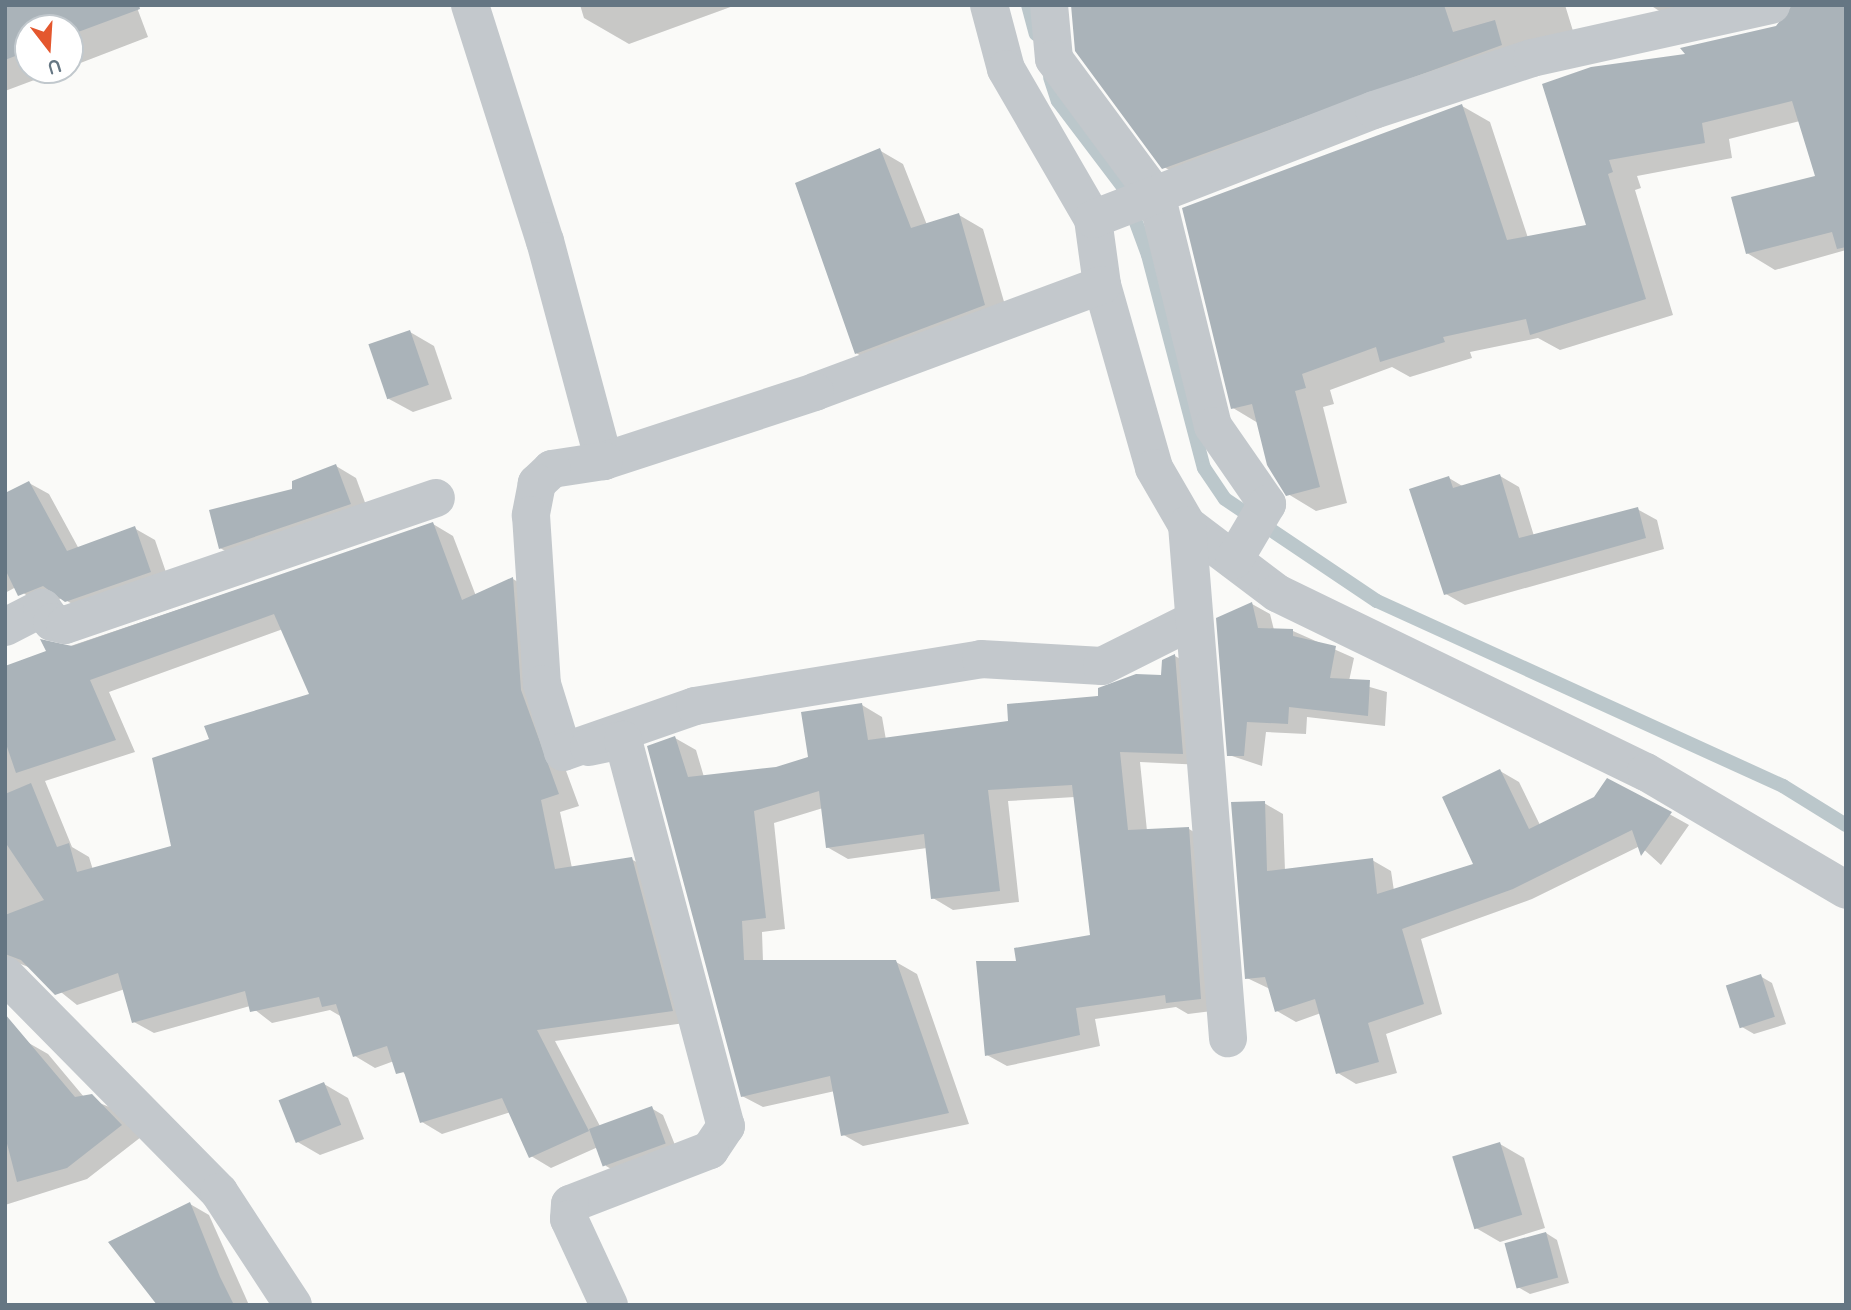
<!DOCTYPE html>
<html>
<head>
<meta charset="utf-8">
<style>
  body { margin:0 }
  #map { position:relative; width:1851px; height:1310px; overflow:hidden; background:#fafaf8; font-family:Quicksand,sans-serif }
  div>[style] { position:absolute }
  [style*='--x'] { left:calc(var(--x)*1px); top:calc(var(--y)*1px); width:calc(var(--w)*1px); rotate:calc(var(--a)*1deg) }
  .shadow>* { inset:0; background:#0003 }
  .stream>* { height:14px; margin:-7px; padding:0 7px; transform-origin:7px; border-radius:7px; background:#bbc7cb }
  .building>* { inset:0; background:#aab3b9; transform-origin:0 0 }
  .minor>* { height:38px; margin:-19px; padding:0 19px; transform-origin:19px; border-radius:19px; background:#c3c8cc }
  span { translate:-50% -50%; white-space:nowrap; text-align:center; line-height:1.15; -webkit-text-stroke:7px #fff; paint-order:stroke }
  .frame { position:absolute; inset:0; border:7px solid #657683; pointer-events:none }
  .north { position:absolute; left:14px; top:14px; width:70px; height:70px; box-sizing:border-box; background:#fff; border:2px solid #c1c8cd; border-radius:50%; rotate:163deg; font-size:19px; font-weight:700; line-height:28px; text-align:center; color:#657683 }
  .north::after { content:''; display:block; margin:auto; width:24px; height:32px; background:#e4572e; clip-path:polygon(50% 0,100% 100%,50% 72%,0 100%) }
</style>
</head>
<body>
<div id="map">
  <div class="shadow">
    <i style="clip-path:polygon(5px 5px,136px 5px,148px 37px,70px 67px,70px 28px,28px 28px,28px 70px,61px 70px,5px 91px)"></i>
    <i style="clip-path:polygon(580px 5px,736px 5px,629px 44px,584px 18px)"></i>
    <i style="clip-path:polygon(1073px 5px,1565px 5px,1581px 57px,1408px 113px,1205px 191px,1164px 167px)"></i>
    <i style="clip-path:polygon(1650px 5px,1747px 5px,1675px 21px)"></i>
    <i style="clip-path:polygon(1846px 23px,1846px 250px,1775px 270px,1747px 253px,1817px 177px,1800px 121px,1729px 139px,1732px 158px,1637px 176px,1641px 188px,1635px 190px,1673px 315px,1560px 350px,1538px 338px,1470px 352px,1472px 358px,1410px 377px,1392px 367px,1330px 390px,1334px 404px,1323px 407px,1347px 503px,1316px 511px,1288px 494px,1258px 423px,1233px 408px,1462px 106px,1490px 122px,1528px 238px,1588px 226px,1545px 85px)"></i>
    <i style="clip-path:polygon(879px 150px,903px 164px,927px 225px,959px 215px,983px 229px,1009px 319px,880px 367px,856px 353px)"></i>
    <i style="clip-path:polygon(410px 332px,434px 346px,452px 399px,413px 412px,389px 399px)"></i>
    <i style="clip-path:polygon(336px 466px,356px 478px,370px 516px,241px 560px,220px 548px)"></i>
    <i style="clip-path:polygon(1500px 476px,1519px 487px,1534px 536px,1637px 509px,1657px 520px,1664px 549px,1465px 605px,1446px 594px,1449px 478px,1464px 487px)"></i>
    <i style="clip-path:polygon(29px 483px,49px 494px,79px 549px,134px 528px,155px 540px,170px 584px,86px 612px,62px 598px,40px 606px,16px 587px,5px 593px,5px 495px)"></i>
    <i style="clip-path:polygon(evenodd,433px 524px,453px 536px,476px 596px,513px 579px,533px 591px,541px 703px,579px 806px,560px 812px,572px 868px,631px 859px,651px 870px,692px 1022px,555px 1041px,601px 1128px,651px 1108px,663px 1115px,677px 1150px,618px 1173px,606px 1166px,598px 1147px,551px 1168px,531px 1156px,511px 1112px,442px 1134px,422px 1122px,409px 1079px,394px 1061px,375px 1068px,355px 1056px,342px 1017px,330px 1010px,272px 1023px,250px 1006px,154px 1033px,134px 1022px,125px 989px,77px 1005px,31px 968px,5px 958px,5px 668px,433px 524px,283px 629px,312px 695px,211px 740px,173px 847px,93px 870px,89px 857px,72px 847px,45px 781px,135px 752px,109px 692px,283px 629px)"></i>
    <i style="clip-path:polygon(1252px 604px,1270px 614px,1274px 630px,1293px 631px,1354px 658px,1349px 681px,1387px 692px,1385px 726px,1307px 717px,1306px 734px,1266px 732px,1262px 766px,1229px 755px)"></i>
    <i style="clip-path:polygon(1175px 656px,1195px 667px,1203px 765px,1140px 762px,1147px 831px,1189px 829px,1209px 841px,1220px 1010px,1188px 1014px,1176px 1007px,1095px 1019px,1100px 1046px,1007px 1066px,987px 1055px,1018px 963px,1092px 936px,1075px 797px,1008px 801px,1019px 902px,953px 910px,933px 898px,927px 848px,848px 859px,827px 847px,823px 808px,774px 823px,785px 929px,762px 932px,763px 962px,896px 962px,917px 974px,969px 1124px,863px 1146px,842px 1134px,835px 1091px,763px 1107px,742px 1096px,675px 738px,696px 750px,704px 777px,776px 769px,810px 758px,862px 705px,882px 717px,886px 740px,1010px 722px,1163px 677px,1164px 662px)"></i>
    <i style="clip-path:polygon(1500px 771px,1519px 782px,1540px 825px,1595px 798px,1608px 780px,1689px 825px,1661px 865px,1640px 846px,1532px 899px,1421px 939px,1442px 1014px,1386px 1034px,1397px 1073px,1356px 1084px,1338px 1073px,1321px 1013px,1296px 1022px,1277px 1011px,1270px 989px,1247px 978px,1264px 803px,1283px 814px,1285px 871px,1372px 860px,1391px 871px,1394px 891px,1476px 865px)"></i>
    <i style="clip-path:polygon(1760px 976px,1772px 983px,1786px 1024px,1754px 1034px,1742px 1027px)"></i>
    <i style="clip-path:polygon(27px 1042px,48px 1054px,84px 1097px,112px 1108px,141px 1137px,87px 1179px,5px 1205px,5px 1049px)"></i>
    <i style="clip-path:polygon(324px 1084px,348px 1098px,364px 1139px,320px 1155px,296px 1141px)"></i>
    <i style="clip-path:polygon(1500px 1144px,1524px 1158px,1545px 1228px,1500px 1242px,1476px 1228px)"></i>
    <i style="clip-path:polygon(190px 1204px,209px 1215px,249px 1305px,159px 1305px)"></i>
    <i style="clip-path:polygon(1546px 1233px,1557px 1240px,1569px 1283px,1530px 1294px,1518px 1287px)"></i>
  </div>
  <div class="stream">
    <i style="--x:1028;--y:5;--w:30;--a:75"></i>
    <i style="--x:1050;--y:77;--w:25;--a:72"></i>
    <i style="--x:1058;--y:101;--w:108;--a:52.9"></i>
    <i style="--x:1123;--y:187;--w:72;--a:69.8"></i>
    <i style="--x:1148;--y:255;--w:220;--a:75.3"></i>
    <i style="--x:1204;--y:468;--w:37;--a:56"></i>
    <i style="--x:1225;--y:499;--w:183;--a:33.9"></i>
    <i style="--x:1377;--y:601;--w:446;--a:24.5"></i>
    <i style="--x:1783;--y:786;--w:74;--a:31.8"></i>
  </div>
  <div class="building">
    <i style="clip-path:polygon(5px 5px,139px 5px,140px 9px,70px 35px,70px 28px,28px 28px,28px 51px,5px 60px)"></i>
    <i style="clip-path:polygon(1071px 5px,1444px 5px,1453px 32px,1495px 20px,1502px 45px,1162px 169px,1075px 51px)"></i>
    <i style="clip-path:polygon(1792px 5px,1846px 5px,1846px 247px,1837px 249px,1832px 232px,1746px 254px,1731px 197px,1815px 176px,1792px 101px,1702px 123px,1705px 143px,1609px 160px,1613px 172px,1608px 174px,1646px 299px,1530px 335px,1526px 319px,1443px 337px,1445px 342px,1380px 362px,1376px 347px,1302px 374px,1306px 388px,1295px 391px,1320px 487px,1286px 496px,1267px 465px,1252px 404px,1231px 409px,1182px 208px,1462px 104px,1507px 240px,1586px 225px,1542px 84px,1591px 67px,1685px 54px,1680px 48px,1776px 26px)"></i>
    <i style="clip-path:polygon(880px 148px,911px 228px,959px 213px,985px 305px,855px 354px,795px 183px)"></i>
    <i style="left:410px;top:330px;width:58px;height:44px;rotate:71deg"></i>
    <i style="clip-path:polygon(336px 464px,351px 504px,219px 549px,209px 510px,292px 489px,292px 481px)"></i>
    <i style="clip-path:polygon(1500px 474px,1519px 538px,1638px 507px,1646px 538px,1444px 595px,1409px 489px,1449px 476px,1453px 488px)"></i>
    <i style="clip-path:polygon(29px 481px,67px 551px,135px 526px,151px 572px,65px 602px,43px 586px,18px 596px,5px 569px,5px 493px)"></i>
    <i style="clip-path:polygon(433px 522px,462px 600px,513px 577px,521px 690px,559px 794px,541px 800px,555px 869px,632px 857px,673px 1011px,537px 1030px,589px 1131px,529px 1158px,502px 1098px,420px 1123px,404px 1072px,396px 1074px,387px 1046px,353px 1057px,336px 1004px,322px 1007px,319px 997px,250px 1012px,245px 991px,132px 1023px,118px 973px,55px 995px,21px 960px,5px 954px,5px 915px,44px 900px,5px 842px,5px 794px,31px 783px,57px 847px,69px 843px,77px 872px,171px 846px,152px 758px,209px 739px,204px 726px,309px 694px,274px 614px,90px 680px,116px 740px,16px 773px,5px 741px,5px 666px,46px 651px,40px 639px,72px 646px)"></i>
    <i style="clip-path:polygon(1252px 602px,1258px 628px,1293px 629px,1293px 636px,1336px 646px,1330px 678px,1370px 680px,1368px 716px,1289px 707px,1288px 724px,1247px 722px,1244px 756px,1227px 756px,1216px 618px)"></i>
    <i style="clip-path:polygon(1175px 654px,1183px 754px,1120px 752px,1128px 830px,1189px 827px,1201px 999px,1166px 1003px,1165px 995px,1076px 1008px,1080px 1035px,985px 1056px,976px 961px,1016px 961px,1014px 948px,1090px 935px,1072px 785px,988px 790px,1000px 891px,931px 899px,924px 834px,826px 848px,819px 791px,754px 811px,766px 918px,742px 921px,744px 960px,896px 960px,949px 1113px,841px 1136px,830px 1076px,741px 1097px,647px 746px,675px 736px,688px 777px,776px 767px,808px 757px,801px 712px,862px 703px,868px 740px,1008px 721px,1007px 704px,1098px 696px,1098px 688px,1136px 674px,1161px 675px,1162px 660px)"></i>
    <i style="clip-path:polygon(1500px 769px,1529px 829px,1594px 797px,1607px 778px,1672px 812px,1641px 856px,1632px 830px,1513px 889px,1402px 929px,1424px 1004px,1368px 1023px,1379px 1062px,1336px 1074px,1315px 999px,1275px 1012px,1265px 977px,1245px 979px,1231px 802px,1265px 801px,1267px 871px,1373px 858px,1377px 894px,1473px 864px,1442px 797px)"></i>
    <i style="left:1761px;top:974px;width:45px;height:37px;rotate:72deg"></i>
    <i style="clip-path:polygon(5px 1014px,75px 1097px,92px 1094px,122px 1125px,67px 1168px,17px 1182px,5px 1136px)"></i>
    <i style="left:324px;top:1082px;width:46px;height:49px;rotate:68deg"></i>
    <i style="left:652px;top:1106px;width:40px;height:67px;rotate:70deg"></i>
    <i style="left:1500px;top:1142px;width:76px;height:50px;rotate:73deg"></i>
    <i style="clip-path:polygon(190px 1202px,220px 1277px,234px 1305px,157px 1305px,108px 1242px)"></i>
    <i style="left:1546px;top:1232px;width:47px;height:43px;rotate:75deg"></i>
  </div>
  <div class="minor">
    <i style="--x:470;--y:5;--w:248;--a:72.4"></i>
    <i style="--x:545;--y:241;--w:228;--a:75"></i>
    <i style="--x:989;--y:5;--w:66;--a:75.1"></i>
    <i style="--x:1006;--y:69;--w:173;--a:59.9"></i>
    <i style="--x:1093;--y:219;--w:67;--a:82.2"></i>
    <i style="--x:1102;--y:285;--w:190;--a:74.1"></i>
    <i style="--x:1154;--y:468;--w:66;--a:59.9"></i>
    <i style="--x:1187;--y:525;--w:113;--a:37.1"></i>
    <i style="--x:1277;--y:593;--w:410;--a:25.9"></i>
    <i style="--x:1646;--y:772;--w:232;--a:30.5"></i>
    <i style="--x:1049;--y:5;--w:54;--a:84.7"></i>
    <i style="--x:1054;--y:59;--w:173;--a:53.5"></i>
    <i style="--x:1157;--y:198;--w:235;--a:76.2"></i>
    <i style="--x:1213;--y:426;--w:95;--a:55.3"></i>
    <i style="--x:1267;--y:504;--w:65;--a:120.5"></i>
    <i style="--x:1093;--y:219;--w:301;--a:-21.2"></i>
    <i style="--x:1374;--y:110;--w:166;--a:-18.2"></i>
    <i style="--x:1532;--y:58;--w:245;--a:-12.5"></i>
    <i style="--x:1102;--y:285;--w:306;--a:159.6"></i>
    <i style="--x:815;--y:392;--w:222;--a:161.9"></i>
    <i style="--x:604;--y:461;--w:53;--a:171.3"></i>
    <i style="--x:552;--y:469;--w:21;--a:137"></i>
    <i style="--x:537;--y:483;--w:33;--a:101"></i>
    <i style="--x:531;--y:515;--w:169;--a:86.3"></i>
    <i style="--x:542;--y:684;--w:71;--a:72.8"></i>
    <i style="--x:563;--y:752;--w:140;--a:-19.2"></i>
    <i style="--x:695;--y:706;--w:290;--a:-9.3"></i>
    <i style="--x:981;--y:659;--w:121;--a:3.3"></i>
    <i style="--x:1102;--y:666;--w:103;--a:-26.6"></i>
    <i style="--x:1187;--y:525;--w:515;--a:85.43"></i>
    <i style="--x:5;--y:627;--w:42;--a:-27.2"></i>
    <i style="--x:42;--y:608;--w:17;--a:54"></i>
    <i style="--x:52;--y:622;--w:13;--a:13"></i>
    <i style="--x:65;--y:625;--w:392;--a:-18.9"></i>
    <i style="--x:589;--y:747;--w:35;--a:-12"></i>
    <i style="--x:623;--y:740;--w:400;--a:75.1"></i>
    <i style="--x:726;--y:1126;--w:29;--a:124"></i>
    <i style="--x:710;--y:1150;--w:150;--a:158.9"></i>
    <i style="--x:570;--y:1204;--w:15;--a:94"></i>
    <i style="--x:569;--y:1219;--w:95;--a:65.1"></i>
    <i style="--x:5;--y:975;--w:305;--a:45.4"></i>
    <i style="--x:219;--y:1192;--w:135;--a:56.8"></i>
  </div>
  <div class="frame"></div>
  <div class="north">U</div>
</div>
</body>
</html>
